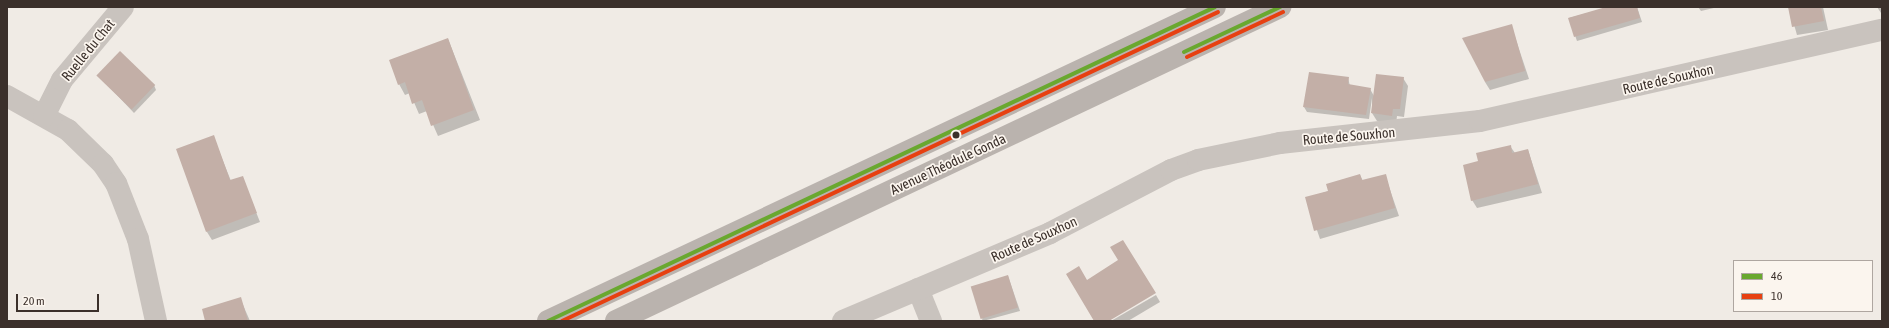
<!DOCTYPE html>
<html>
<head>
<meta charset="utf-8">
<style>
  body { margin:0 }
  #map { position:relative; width:1889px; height:328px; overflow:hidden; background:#f0ebe5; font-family:"Asap Condensed",sans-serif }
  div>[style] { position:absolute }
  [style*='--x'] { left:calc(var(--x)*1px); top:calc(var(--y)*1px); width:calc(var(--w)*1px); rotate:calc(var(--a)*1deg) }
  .shadow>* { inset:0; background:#0003 }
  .building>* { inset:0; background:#c3afa7; transform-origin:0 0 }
  .minor>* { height:22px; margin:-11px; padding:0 11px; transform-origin:11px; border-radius:11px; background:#c9c3be }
  .tertiary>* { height:22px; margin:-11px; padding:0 11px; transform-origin:11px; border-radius:11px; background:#c9c3be }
  .secondary>* { height:22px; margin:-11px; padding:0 11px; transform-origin:11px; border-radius:11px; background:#bab3ae }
  .bus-1>* { height:4px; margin:-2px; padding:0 2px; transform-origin:2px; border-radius:2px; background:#69a82f }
  .bus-2>* { height:4px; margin:-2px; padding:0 2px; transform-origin:2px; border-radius:2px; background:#e74011 }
  .dots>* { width:11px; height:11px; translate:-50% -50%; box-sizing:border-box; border:2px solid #fbf5ee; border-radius:50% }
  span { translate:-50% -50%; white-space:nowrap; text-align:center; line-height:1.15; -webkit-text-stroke:3.5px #fbf5ee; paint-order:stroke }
  .street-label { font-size:14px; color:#3b302b }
  .frame { position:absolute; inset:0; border:8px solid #3b302b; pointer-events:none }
  .legend { position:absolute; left:1733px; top:260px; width:140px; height:52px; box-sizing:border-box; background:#fbf5ee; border:1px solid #aea6a0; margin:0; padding:5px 7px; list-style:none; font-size:12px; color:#3b302b }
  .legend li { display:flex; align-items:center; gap:8px; height:20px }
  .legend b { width:20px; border:1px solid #aea6a0 }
  .scale { position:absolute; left:16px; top:294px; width:83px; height:18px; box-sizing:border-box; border:2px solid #3b302b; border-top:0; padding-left:5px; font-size:12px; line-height:14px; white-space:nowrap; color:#3b302b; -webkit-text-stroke:3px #fbf5ee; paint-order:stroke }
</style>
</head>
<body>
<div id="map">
  <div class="shadow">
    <i style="clip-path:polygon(1610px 7px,1637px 7px,1642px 22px,1577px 41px,1569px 18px)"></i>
    <i style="clip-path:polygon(1698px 7px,1718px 7px,1701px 11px)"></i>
    <i style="clip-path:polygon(1789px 7px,1823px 7px,1828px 30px,1797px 35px)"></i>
    <i style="clip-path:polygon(1877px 7px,1882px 7px,1882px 13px,1881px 13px)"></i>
    <i style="clip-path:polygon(1511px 25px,1529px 79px,1490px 90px,1485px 82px)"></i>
    <i style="clip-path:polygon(448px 39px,480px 120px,438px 136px,427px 111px,419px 114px,410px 93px,405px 95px,399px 84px)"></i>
    <i style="clip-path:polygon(1310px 73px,1348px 78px,1350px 86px,1370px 89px,1374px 96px,1403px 78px,1408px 86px,1404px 117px,1397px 116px,1396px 124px,1377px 121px,1372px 113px,1372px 98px,1369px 119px,1307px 112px,1304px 107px)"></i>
    <i style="clip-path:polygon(98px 75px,154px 85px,156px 90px,134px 113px)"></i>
    <i style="clip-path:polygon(213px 136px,231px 181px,242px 177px,260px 222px,212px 240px,207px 232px)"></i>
    <i style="clip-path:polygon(1510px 146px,1515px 153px,1528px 150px,1542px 193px,1477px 208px,1472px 200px,1479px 162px)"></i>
    <i style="clip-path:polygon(1360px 175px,1363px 181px,1385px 175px,1399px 216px,1320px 239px,1306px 198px,1329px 191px)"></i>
    <i style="clip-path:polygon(1008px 276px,1020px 311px,983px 321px,982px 319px)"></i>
    <i style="clip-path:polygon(1156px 295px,1160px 302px,1128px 321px,1111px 321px)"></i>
    <i style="clip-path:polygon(240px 298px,250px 321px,207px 321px)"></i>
  </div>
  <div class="building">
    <i style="clip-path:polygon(1606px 7px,1637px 7px,1640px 18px,1574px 37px,1568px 18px)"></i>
    <i style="clip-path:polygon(1788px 7px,1821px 7px,1824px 21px,1792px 27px)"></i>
    <i style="clip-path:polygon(1512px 24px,1525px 71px,1485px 82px,1462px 38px)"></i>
    <i style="clip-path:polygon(448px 38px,474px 110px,431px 126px,422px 100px,412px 104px,405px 82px,398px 85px,389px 60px)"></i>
    <i style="left:120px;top:51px;width:49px;height:34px;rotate:44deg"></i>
    <i style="clip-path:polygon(1309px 72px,1349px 77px,1347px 92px,1348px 84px,1371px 88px,1366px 115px,1303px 107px)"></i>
    <i style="clip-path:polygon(1376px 74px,1404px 77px,1400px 109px,1393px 109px,1392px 116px,1371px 113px)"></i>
    <i style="clip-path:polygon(214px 135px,230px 180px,243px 176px,257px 213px,206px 232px,176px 149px)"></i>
    <i style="clip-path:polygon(1511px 145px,1512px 153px,1528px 149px,1538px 184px,1471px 201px,1463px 165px,1478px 161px,1476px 153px)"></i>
    <i style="clip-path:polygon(1360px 174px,1362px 180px,1386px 174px,1395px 208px,1314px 231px,1305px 197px,1328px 191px,1326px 184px)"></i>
    <i style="clip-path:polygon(1123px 240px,1156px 293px,1109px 321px,1094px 321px,1066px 274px,1079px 266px,1087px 280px,1118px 260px,1110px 247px)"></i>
    <i style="left:1008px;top:275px;width:34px;height:39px;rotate:73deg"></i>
    <i style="clip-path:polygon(241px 297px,248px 321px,205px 321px,202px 309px)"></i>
  </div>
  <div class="minor">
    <i style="--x:7;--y:96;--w:70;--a:29.1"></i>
    <i style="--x:68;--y:130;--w:49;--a:44.2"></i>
    <i style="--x:103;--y:164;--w:23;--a:56"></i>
    <i style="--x:116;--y:183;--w:60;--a:68.6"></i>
    <i style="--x:138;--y:239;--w:84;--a:77.6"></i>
    <i style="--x:44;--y:116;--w:40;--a:-63.4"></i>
    <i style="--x:62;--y:80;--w:95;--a:-50.1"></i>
    <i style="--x:918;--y:289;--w:35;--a:68"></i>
  </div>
  <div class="tertiary">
    <i style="--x:843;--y:321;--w:225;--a:-23"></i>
    <i style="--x:1050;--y:233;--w:136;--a:-27.5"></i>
    <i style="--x:1171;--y:170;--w:29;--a:-20"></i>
    <i style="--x:1198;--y:160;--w:84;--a:-11.7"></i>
    <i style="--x:1280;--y:143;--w:201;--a:-6.3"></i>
    <i style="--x:1480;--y:121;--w:412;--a:-12.8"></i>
  </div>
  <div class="secondary">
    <i style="--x:548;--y:321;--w:737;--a:-25.21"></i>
    <i style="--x:616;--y:321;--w:735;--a:-25.31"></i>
  </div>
  <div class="bus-1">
    <i style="--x:1184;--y:52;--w:106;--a:-25.1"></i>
    <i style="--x:548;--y:321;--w:737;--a:-25.21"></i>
  </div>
  <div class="bus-2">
    <i style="--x:1187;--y:57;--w:106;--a:-25.1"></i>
    <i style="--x:562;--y:321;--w:725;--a:-25.22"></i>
  </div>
  <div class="dots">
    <i style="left:956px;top:135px;background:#3b302b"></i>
  </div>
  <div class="street-label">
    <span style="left:88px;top:50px;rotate:-51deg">Ruelle du Chat</span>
    <span style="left:1668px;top:79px;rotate:-13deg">Route de Souxhon</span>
    <span style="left:1349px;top:136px;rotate:-5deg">Route de Souxhon</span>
    <span style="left:948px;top:164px;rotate:-25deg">Avenue Théodule Gonda</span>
    <span style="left:1034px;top:239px;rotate:-24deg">Route de Souxhon</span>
  </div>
  <div class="frame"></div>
  <ul class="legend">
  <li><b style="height:5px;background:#69a82f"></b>46</li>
  <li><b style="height:5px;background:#e74011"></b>10</li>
  </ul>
  <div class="scale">20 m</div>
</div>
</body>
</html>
